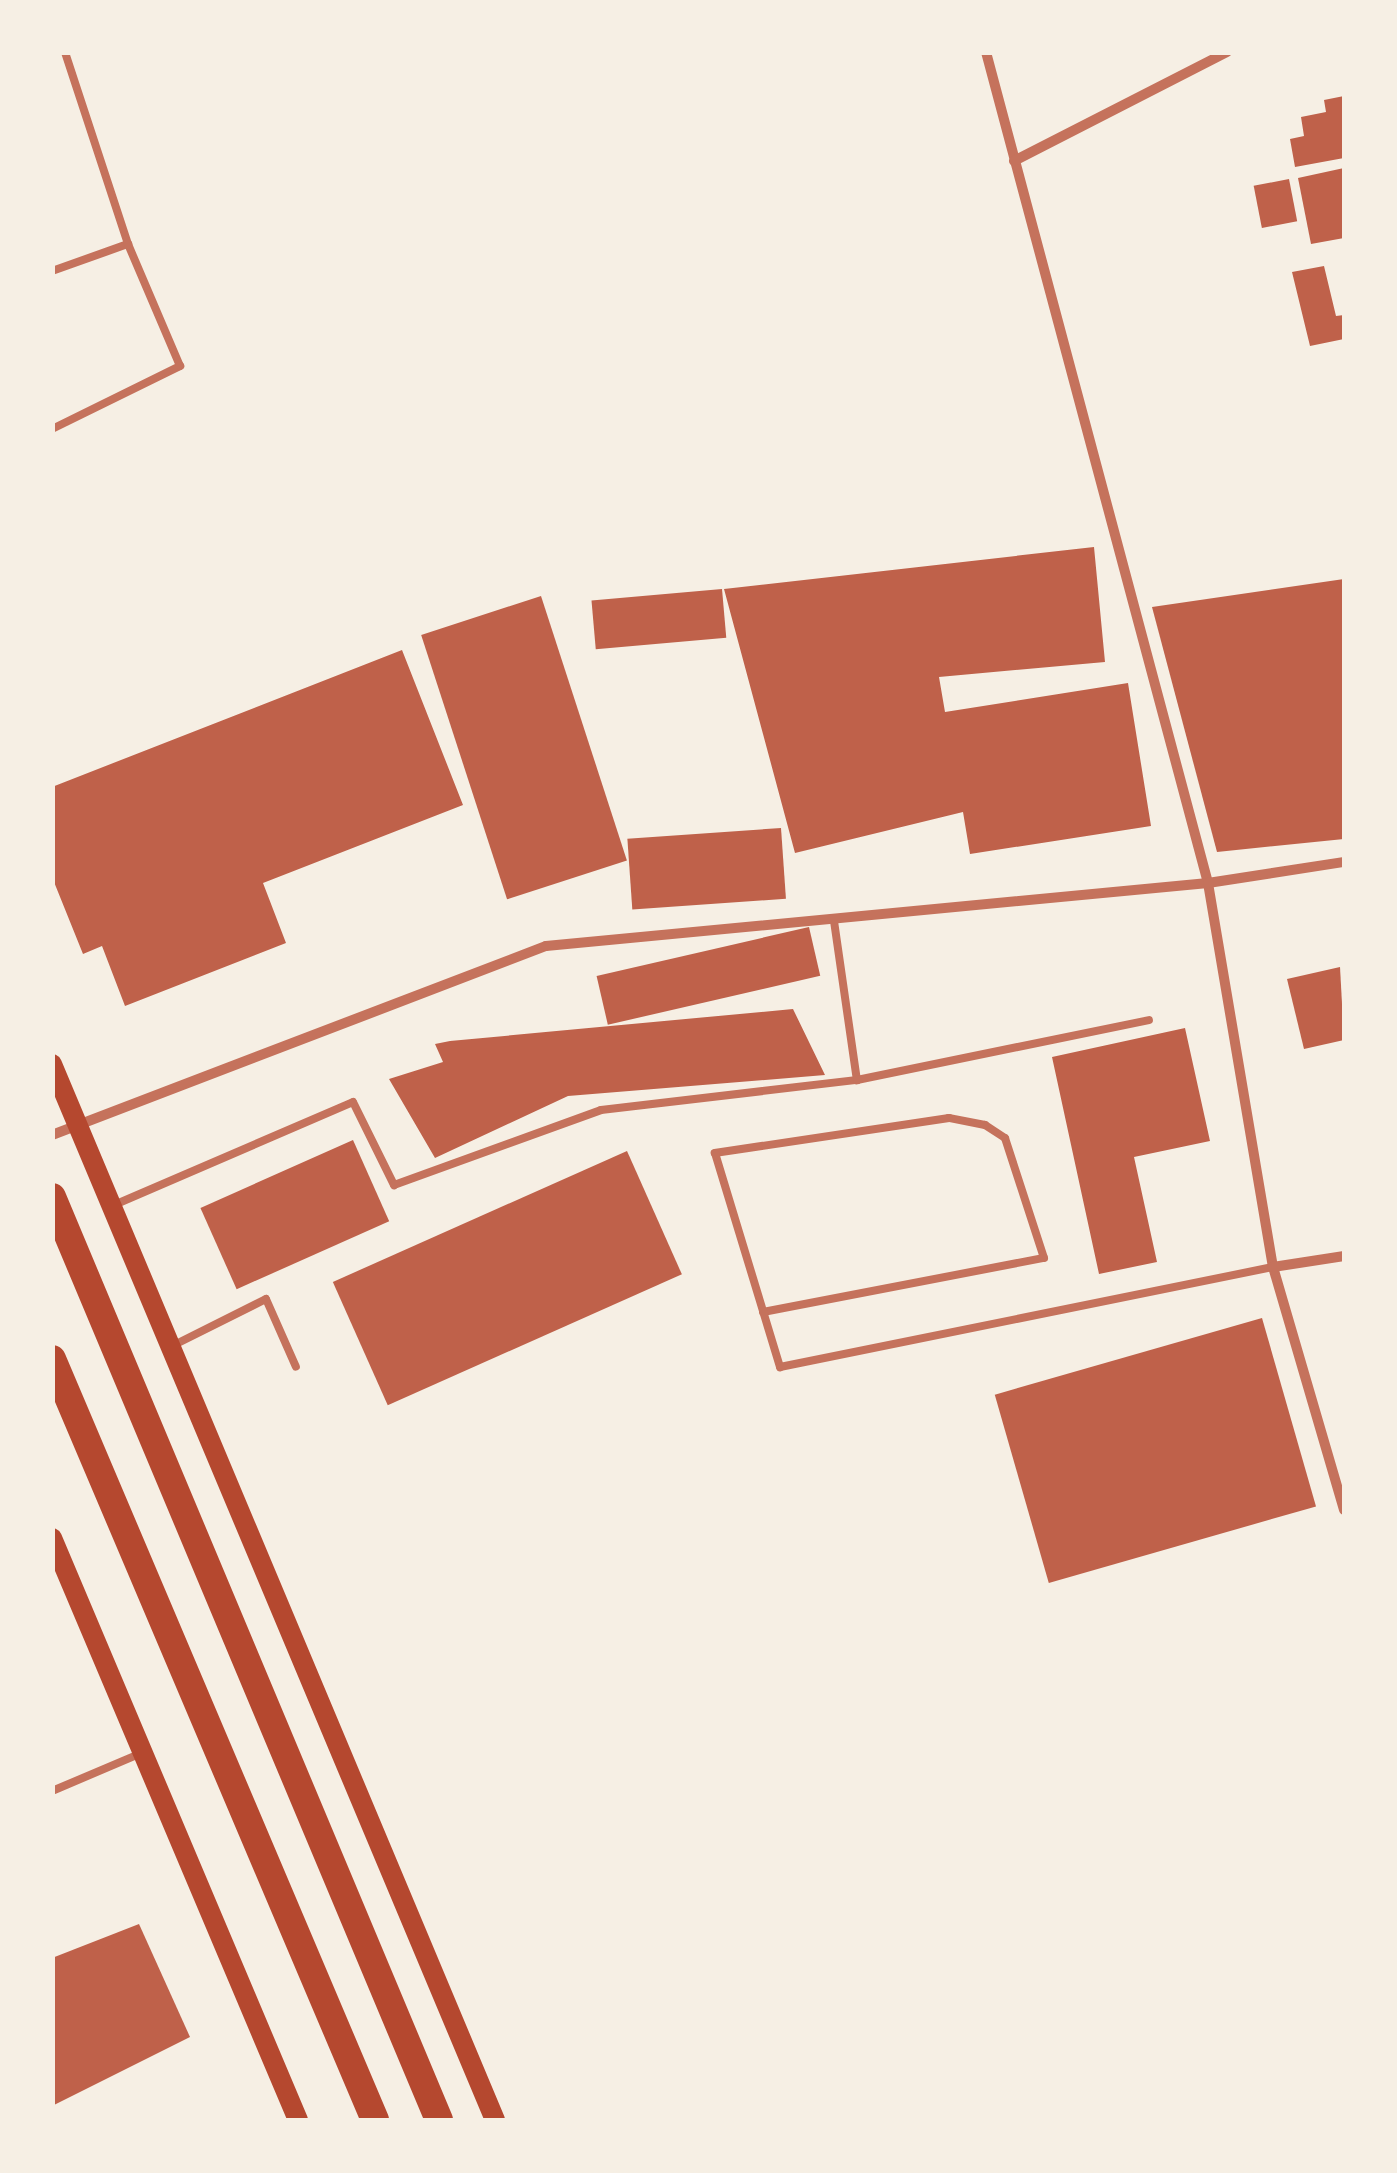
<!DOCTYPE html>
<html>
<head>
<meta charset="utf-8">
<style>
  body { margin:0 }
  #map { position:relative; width:1397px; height:2173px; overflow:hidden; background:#f6efe4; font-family:Literata,serif }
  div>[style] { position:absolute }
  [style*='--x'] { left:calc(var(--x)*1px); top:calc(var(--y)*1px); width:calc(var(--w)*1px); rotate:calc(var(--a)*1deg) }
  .building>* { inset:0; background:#bf614a; transform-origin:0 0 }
  .service>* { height:8px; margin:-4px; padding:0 4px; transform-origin:4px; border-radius:4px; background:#c5725c }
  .minor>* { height:10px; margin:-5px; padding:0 5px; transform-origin:5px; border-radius:5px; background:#c5725c }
  .secondary>* { height:20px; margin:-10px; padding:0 10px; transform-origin:10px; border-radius:10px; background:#b5482f }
  .trunk>* { height:28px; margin:-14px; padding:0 14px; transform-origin:14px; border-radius:14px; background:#b5482f }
  span { translate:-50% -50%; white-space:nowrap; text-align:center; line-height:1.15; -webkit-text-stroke:10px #f6efe4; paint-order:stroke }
  .frame { position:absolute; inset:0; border:55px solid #f6efe4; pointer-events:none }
</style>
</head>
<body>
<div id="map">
  <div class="building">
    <i style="clip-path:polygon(1344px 96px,1344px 158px,1295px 167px,1290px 139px,1304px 136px,1301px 117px,1326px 112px,1324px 100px)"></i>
    <i style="clip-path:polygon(1344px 168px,1344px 238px,1311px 244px,1298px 178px)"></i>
    <i style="left:1289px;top:179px;width:43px;height:36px;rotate:79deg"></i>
    <i style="clip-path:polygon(1324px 266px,1336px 316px,1344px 315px,1344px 339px,1310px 346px,1292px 272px)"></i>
    <i style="clip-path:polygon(1094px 547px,1105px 662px,939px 677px,945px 712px,1128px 683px,1151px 826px,970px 854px,963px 812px,795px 853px,724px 589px)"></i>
    <i style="clip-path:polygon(1344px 579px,1344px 839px,1217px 852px,1152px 607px)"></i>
    <i style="left:722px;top:589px;width:49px;height:131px;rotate:85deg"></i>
    <i style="left:541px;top:596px;width:278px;height:126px;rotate:72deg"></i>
    <i style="clip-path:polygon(402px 650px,463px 805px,263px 883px,286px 943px,125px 1006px,102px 946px,83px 954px,52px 877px,52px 787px)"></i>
    <i style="left:781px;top:828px;width:71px;height:154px;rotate:86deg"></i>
    <i style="left:809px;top:927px;width:50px;height:218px;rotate:77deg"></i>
    <i style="clip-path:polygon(1340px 967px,1344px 1040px,1304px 1049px,1287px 979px)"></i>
    <i style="clip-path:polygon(793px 1009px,825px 1075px,568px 1096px,435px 1158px,389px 1079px,443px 1062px,435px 1044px,450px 1041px)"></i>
    <i style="clip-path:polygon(1185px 1028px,1210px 1141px,1134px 1157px,1157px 1262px,1099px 1274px,1052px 1057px)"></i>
    <i style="left:353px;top:1140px;width:89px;height:167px;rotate:66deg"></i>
    <i style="left:627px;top:1151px;width:135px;height:322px;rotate:66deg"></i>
    <i style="left:1262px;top:1318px;width:196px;height:278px;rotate:74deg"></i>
    <i style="clip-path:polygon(139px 1924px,190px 2037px,52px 2106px,52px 1958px)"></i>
  </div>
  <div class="service">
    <i style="--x:52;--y:271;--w:81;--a:-19.6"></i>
    <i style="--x:128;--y:244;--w:202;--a:-108.2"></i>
    <i style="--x:52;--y:429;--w:143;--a:-26.2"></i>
    <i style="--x:180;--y:366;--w:133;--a:-113.1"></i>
    <i style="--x:834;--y:921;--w:161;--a:81.8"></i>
    <i style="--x:114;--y:1205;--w:260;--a:-23.3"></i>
    <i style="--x:353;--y:1102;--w:93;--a:63.7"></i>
    <i style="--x:394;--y:1185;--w:220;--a:-19.9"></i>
    <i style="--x:601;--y:1110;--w:258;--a:-6.7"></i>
    <i style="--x:857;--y:1080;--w:298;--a:-11.6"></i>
    <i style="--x:763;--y:1312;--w:286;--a:-10.9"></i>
    <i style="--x:1044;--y:1258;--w:126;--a:-108"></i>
    <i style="--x:1005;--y:1138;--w:24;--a:-147"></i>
    <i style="--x:985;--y:1125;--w:37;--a:-169"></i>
    <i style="--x:949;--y:1118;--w:237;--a:171.5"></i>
    <i style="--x:715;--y:1153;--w:224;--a:73.1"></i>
    <i style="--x:780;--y:1367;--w:503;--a:-11.47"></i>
    <i style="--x:172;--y:1346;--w:105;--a:-26.6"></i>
    <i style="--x:266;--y:1299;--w:74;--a:66.2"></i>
    <i style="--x:52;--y:1791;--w:95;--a:-23"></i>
  </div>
  <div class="minor">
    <i style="--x:986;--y:52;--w:860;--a:75.04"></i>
    <i style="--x:1208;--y:883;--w:389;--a:80.4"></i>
    <i style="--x:1273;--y:1267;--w:253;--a:73.7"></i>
    <i style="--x:1014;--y:161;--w:239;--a:-27.1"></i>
    <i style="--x:52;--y:1135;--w:529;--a:-20.94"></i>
    <i style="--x:546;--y:946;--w:665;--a:-5.44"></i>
    <i style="--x:1208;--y:883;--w:138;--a:-8.8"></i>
    <i style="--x:1273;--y:1267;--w:72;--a:-8.8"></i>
  </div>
  <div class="secondary">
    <i style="--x:52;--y:1064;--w:1145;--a:67.24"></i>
    <i style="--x:52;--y:1538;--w:632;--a:67.09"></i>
  </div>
  <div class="trunk">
    <i style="--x:52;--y:1197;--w:1001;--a:67.25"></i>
    <i style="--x:52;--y:1359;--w:827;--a:67"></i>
  </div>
  <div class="frame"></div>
</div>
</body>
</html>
